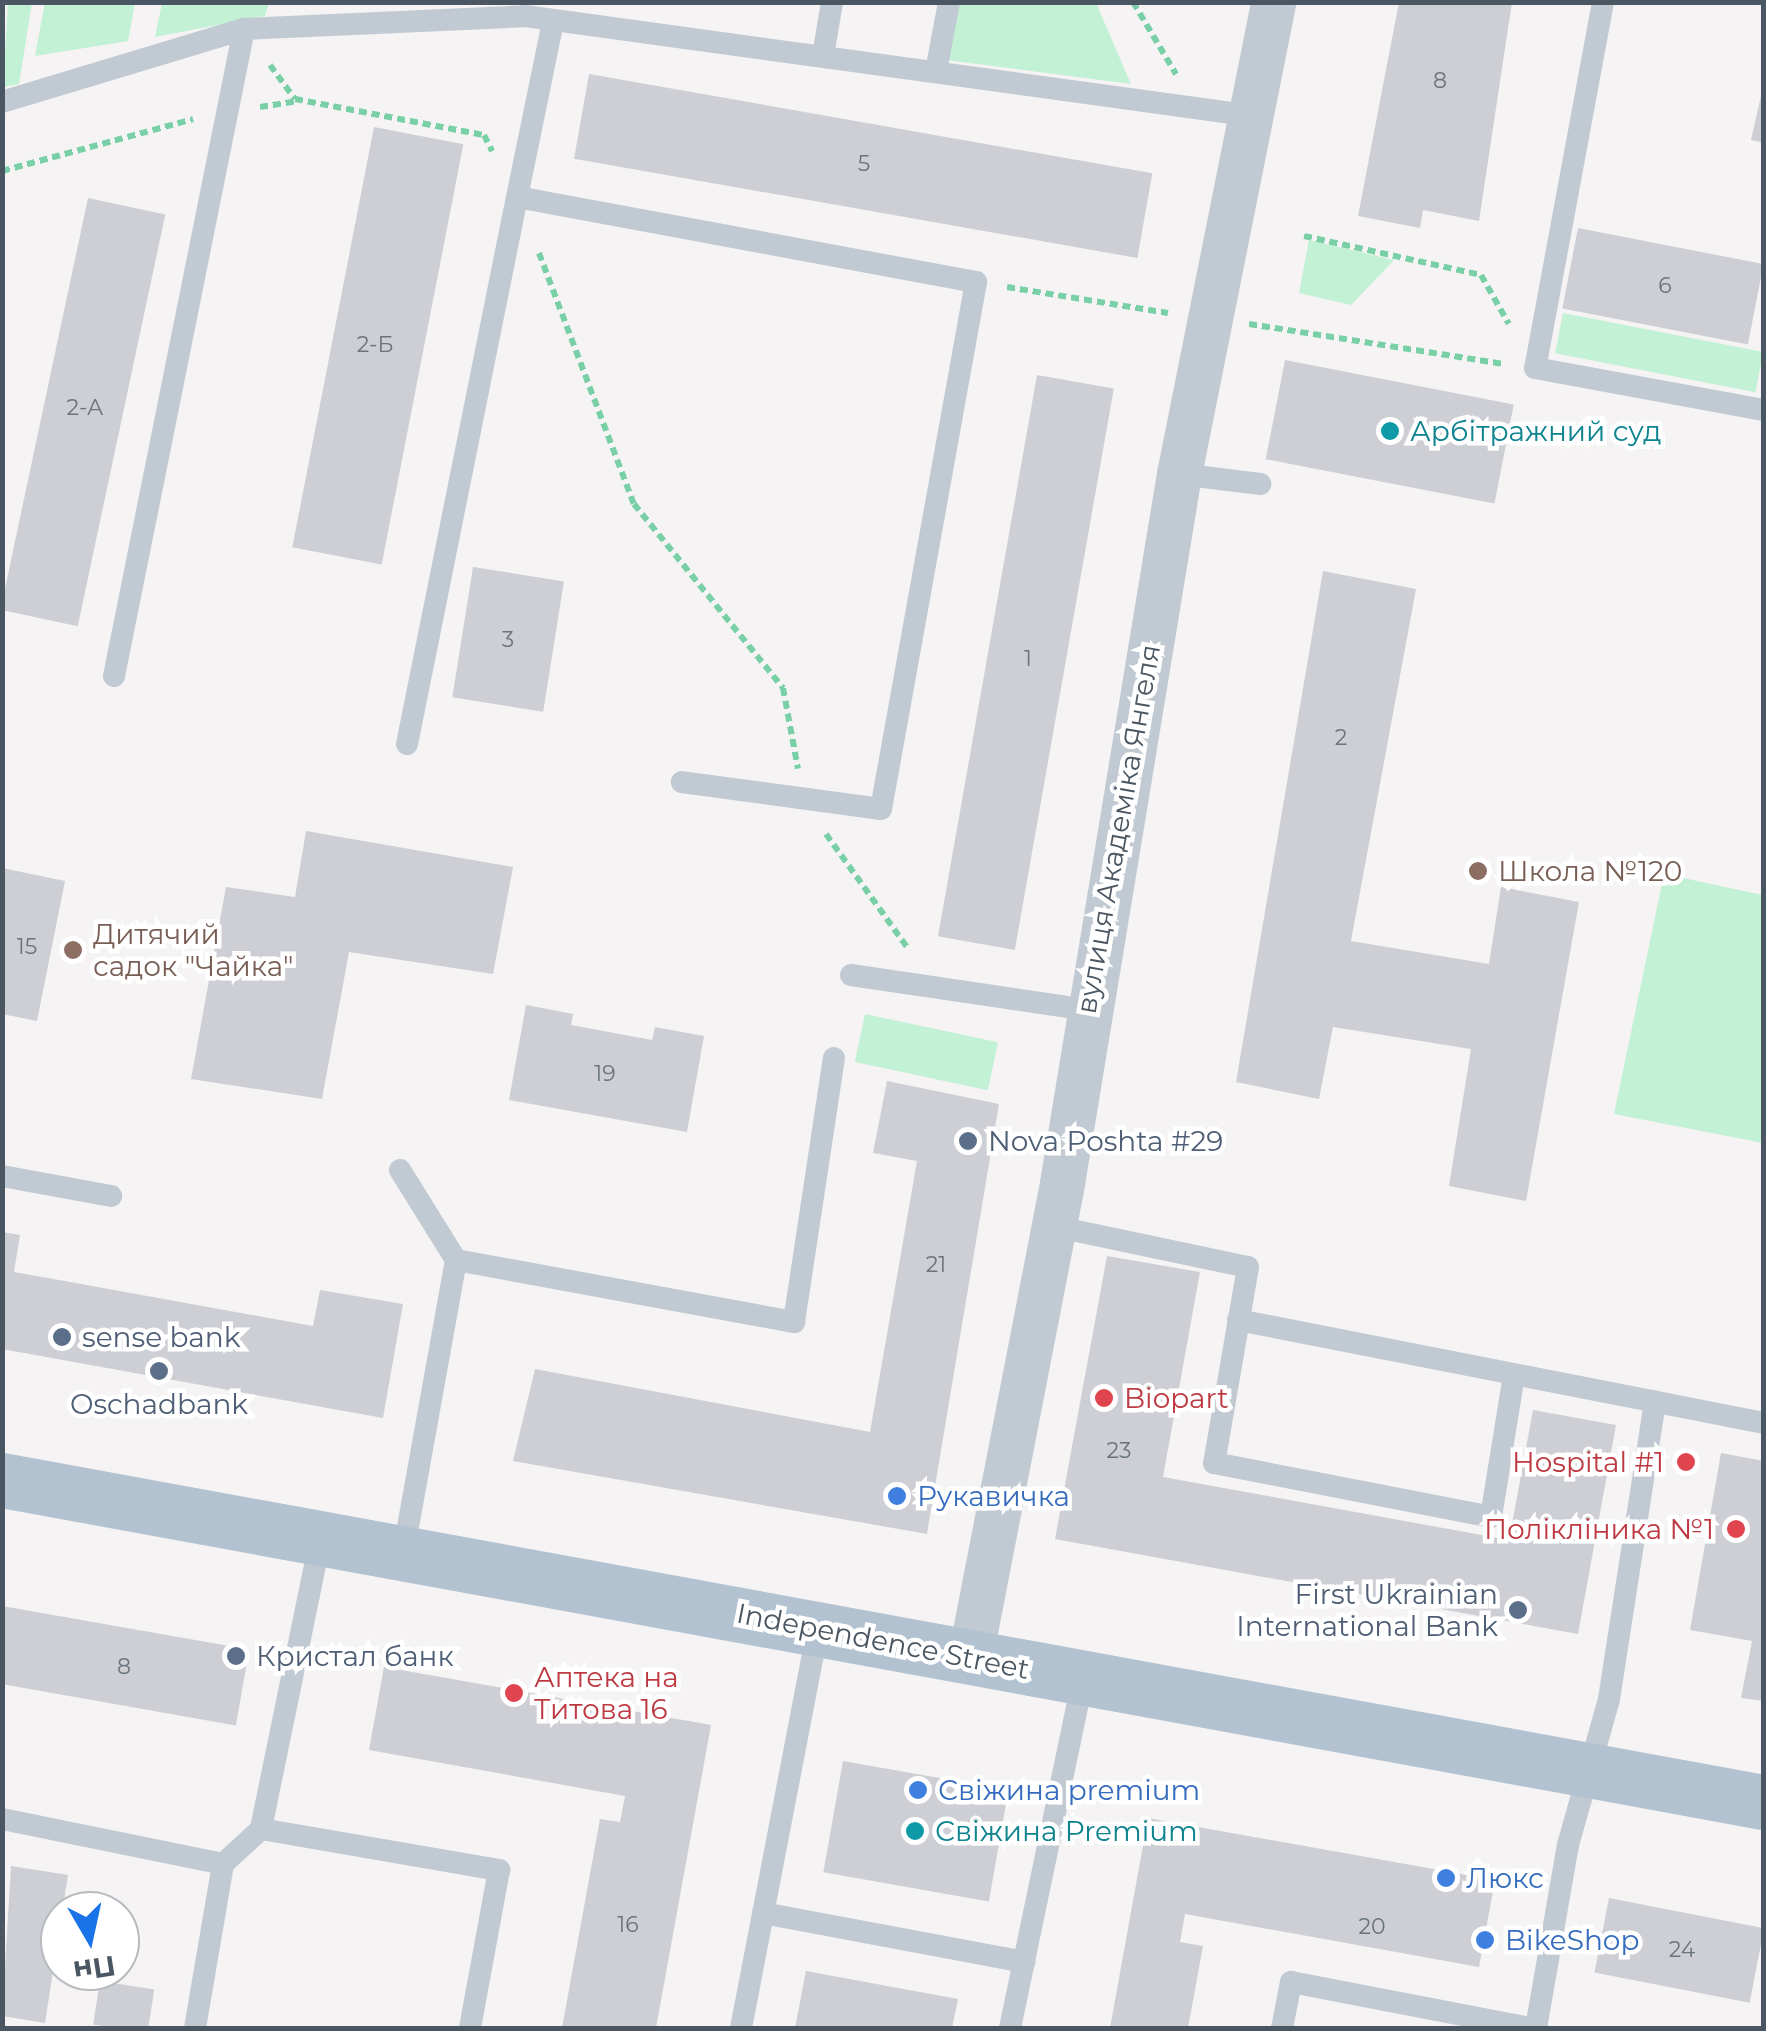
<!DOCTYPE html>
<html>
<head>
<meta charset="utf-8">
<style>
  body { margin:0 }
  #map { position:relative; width:1766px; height:2031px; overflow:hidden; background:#f5f3f3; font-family:Montserrat,sans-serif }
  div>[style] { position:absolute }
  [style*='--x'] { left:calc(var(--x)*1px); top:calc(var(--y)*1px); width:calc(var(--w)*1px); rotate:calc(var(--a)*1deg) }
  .green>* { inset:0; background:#c3f1d5; transform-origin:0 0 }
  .building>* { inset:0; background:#cdcfd5; transform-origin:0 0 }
  .path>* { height:6px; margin-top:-3px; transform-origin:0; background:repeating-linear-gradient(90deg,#7ad0a6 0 8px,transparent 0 13px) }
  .lane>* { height:22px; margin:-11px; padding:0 11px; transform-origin:11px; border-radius:11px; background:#c1cad2 }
  .street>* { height:45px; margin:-22.5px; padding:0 22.5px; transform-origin:22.5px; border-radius:22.5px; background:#c1cad2 }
  .primary>* { height:55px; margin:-27.5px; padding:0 27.5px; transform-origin:27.5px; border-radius:27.5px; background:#b3c2d1 }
  .dots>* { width:28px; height:28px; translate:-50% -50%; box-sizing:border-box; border:5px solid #fff; border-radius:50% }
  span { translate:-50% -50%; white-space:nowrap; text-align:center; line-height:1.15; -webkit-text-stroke:9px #fff; paint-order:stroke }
  .number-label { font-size:22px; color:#6b747e }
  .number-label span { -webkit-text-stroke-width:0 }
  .culture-label { font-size:28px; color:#0d838f }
  .left { translate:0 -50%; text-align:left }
  .street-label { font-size:28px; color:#4a5661 }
  .education-label { font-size:28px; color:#785e54 }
  .service-label { font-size:28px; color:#4e5e75 }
  .right { translate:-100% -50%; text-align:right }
  .health-label { font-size:28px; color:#be3a42 }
  .shop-label { font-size:28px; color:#366cbe }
  .frame { position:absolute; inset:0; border:5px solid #4a5661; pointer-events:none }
  .north { position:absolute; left:40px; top:1891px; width:100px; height:100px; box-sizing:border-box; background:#fff; border:2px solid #b7bbc0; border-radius:50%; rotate:171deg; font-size:28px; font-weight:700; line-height:40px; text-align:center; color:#4a5661 }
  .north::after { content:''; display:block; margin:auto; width:35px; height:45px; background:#1a73e8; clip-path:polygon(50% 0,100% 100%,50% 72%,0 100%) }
</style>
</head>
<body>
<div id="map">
  <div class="green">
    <i style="clip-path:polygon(45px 2px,135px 3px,128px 41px,35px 56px)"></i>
    <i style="clip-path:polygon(8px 3px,32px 3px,19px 84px,3px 87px)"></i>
    <i style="clip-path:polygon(162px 3px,269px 3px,265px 16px,155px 37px)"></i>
    <i style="clip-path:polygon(949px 3px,1096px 3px,1131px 84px,938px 59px)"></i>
    <i style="clip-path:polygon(1309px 240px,1394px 260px,1351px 305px,1299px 293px)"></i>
    <i style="left:1563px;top:313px;width:204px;height:41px;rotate:11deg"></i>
    <i style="clip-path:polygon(1664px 874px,1763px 895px,1763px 1143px,1614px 1114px)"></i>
    <i style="left:865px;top:1014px;width:136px;height:49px;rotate:12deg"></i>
  </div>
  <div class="building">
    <i style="clip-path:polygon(1399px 2px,1512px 2px,1479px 221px,1423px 210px,1420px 228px,1358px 216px)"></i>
    <i style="left:589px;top:74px;width:572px;height:86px;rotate:10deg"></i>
    <i style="clip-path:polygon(1764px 83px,1764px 143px,1751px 140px)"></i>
    <i style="left:374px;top:127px;width:91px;height:428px;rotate:11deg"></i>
    <i style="left:88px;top:198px;width:79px;height:421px;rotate:12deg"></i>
    <i style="left:1578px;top:228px;width:189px;height:82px;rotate:11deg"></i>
    <i style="left:1285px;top:360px;width:233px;height:101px;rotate:11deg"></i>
    <i style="left:1037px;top:375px;width:78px;height:570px;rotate:10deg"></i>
    <i style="left:473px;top:567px;width:92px;height:132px;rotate:9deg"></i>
    <i style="clip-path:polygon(1323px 571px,1416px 589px,1351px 941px,1489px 964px,1501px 887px,1579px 902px,1526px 1201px,1449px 1186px,1471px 1049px,1333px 1027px,1319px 1099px,1236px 1082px)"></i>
    <i style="clip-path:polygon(306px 831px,513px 867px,493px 974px,349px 952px,322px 1099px,191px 1079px,226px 887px,295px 897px)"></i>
    <i style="clip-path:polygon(2px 868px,65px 881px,37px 1021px,2px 1014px)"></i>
    <i style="clip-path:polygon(526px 1005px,573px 1014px,571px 1025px,652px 1040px,655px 1027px,704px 1036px,687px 1132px,509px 1100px)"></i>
    <i style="clip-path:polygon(887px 1081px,999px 1104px,927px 1534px,513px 1461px,535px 1369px,870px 1432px,917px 1161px,873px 1153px)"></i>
    <i style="clip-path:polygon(2px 1232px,20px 1235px,14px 1272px,48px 1278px,313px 1326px,320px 1290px,403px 1304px,383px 1418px,2px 1349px)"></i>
    <i style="clip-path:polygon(1107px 1256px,1200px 1272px,1163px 1477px,1509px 1540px,1533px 1410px,1616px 1425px,1578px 1634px,1055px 1539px)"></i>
    <i style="clip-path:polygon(1721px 1453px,1764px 1461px,1764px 1701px,1741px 1698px,1752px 1641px,1690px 1630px)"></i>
    <i style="left:2px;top:1606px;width:251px;height:77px;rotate:10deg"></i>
    <i style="clip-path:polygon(384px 1667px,711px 1725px,656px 2028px,562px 2028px,600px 1819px,620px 1822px,625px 1796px,369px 1750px)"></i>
    <i style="left:843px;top:1761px;width:168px;height:113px;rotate:10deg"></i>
    <i style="clip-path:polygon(1148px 1818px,1495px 1880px,1479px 1967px,1185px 1914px,1180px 1942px,1203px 1946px,1188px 2028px,1110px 2028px)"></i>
    <i style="clip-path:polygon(11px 1866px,68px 1875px,45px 2023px,2px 2016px)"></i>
    <i style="left:1609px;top:1898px;width:158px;height:76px;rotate:11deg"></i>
    <i style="clip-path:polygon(806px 1971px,958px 1999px,952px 2028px,795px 2028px)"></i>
    <i style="left:100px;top:1981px;width:55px;height:44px;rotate:9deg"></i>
  </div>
  <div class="path">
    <i style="--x:1133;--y:2;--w:84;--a:59.2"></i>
    <i style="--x:270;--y:65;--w:42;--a:53.7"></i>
    <i style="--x:295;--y:99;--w:192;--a:10.8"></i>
    <i style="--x:484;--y:135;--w:18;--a:63"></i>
    <i style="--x:260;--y:107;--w:37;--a:-9"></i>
    <i style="--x:2;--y:171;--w:198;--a:-15.2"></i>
    <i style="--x:1304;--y:236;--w:181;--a:12.4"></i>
    <i style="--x:1481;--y:275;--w:56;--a:60.3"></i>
    <i style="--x:539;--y:253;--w:268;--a:69.3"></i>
    <i style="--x:634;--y:504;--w:237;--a:51"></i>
    <i style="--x:783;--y:688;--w:82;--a:79.5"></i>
    <i style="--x:1007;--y:287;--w:163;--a:9.2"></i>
    <i style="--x:1249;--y:324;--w:258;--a:8.9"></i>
    <i style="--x:826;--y:834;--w:143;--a:54.4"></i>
  </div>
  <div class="lane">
    <i style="--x:1603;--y:2;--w:372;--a:100.5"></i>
    <i style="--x:1535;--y:368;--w:233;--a:10.4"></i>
    <i style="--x:823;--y:56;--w:55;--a:-80.5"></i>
    <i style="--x:936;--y:71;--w:70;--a:-79.3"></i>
    <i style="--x:2;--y:102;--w:253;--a:-16.8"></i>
    <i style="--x:244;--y:29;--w:281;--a:-2.6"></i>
    <i style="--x:525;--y:16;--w:735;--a:7.82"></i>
    <i style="--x:517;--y:197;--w:179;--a:-78.4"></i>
    <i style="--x:1179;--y:474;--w:82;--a:7"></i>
    <i style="--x:114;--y:676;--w:660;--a:-78.64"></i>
    <i style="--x:407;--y:744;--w:558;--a:-78.63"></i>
    <i style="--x:517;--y:197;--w:467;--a:10.5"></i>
    <i style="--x:976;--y:282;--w:535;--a:100.22"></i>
    <i style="--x:881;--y:809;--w:201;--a:-172.3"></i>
    <i style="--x:851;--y:975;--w:239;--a:8.4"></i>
    <i style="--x:400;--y:1170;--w:106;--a:58.1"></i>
    <i style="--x:456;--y:1260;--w:299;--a:100.2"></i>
    <i style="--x:2;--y:1176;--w:111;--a:10.4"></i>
    <i style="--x:1053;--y:1226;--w:199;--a:11.9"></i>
    <i style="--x:1248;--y:1267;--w:199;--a:99.8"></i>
    <i style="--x:1214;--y:1463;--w:282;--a:11"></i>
    <i style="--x:1491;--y:1517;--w:144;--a:-80.8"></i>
    <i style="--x:456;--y:1260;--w:344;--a:10.4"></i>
    <i style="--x:794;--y:1322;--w:267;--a:-81.4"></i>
    <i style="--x:1238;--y:1320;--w:536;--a:11.08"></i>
    <i style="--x:320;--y:1541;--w:294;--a:101.6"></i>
    <i style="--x:261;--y:1829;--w:242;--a:9.8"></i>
    <i style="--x:499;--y:1870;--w:161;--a:100.4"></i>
    <i style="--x:2;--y:1819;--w:226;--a:11.5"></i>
    <i style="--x:223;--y:1864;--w:52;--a:-42.6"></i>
    <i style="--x:763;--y:1913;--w:266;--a:10.6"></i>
    <i style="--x:195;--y:2028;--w:166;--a:-80.3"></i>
    <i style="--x:741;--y:2028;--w:406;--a:-79.1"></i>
    <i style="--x:1010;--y:2028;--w:358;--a:-78.2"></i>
    <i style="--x:1282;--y:2028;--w:47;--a:-78.9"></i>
    <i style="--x:1291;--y:1982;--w:243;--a:10.9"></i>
    <i style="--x:1536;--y:2028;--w:186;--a:-80.1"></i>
    <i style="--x:1568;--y:1845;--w:152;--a:-74.3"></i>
    <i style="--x:1609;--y:1699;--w:301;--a:-81.2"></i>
  </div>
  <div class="street">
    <i style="--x:970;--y:1657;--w:483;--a:-79"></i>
    <i style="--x:1062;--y:1183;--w:719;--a:-80.63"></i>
    <i style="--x:1179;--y:474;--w:481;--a:-78.7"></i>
  </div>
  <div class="primary">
    <i style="--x:2;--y:1480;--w:1791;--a:10.36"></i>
  </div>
  <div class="dots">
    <i style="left:1390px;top:431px;background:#0f9aa8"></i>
    <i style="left:1478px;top:871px;background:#8d6e63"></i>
    <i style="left:73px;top:950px;background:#8d6e63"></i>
    <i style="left:968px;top:1141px;background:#5c6f8a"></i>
    <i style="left:62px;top:1337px;background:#5c6f8a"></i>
    <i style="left:159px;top:1371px;background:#5c6f8a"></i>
    <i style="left:1104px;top:1398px;background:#e0444e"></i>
    <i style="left:1686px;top:1462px;background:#e0444e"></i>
    <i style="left:897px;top:1496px;background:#3f7fe0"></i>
    <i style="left:1736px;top:1529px;background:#e0444e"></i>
    <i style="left:1518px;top:1610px;background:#5c6f8a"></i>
    <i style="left:236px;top:1656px;background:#5c6f8a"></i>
    <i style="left:514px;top:1693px;background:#e0444e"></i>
    <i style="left:918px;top:1790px;background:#3f7fe0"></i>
    <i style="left:915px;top:1831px;background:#0f9aa8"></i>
    <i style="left:1446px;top:1878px;background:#3f7fe0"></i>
    <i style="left:1485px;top:1940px;background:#3f7fe0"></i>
  </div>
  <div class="number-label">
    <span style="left:1440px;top:81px">8</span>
    <span style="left:864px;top:164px">5</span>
    <span style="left:1665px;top:286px">6</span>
    <span style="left:375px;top:345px">2-Б</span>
    <span style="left:85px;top:408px">2-А</span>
    <span style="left:508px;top:640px">3</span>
    <span style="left:1028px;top:659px">1</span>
    <span style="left:1341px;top:738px">2</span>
    <span style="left:27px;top:947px">15</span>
    <span style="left:605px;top:1074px">19</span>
    <span style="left:936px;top:1265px">21</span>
    <span style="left:1119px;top:1451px">23</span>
    <span style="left:124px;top:1667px">8</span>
    <span style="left:628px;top:1925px">16</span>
    <span style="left:1372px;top:1927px">20</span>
    <span style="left:1682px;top:1950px">24</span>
  </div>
  <div class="culture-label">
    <span class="left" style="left:1410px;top:431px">Арбітражний суд</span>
    <span class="left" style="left:935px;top:1831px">Свіжина Premium</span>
  </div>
  <div class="street-label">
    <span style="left:1118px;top:829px;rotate:-80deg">вулиця Академіка Янгеля</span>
    <span style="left:883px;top:1641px;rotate:11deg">Independence Street</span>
  </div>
  <div class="education-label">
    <span class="left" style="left:1498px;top:871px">Школа №120</span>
    <span class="left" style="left:93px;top:950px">Дитячий<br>садок "Чайка"</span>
  </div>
  <div class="service-label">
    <span class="left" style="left:988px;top:1141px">Nova Poshta #29</span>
    <span class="left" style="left:82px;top:1337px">sense bank</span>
    <span style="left:159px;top:1404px">Oschadbank</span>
    <span class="right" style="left:1498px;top:1610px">First Ukrainian<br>International Bank</span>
    <span class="left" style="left:256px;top:1656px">Кристал банк</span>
  </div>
  <div class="health-label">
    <span class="left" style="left:1124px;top:1398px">Biopart</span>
    <span class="right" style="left:1664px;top:1462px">Hospital #1</span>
    <span class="right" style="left:1714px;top:1529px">Полікліника №1</span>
    <span class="left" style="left:534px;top:1693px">Аптека на<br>Титова 16</span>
  </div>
  <div class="shop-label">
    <span class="left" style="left:917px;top:1496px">Рукавичка</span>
    <span class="left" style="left:938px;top:1790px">Свіжина premium</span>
    <span class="left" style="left:1466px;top:1878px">Люкс</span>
    <span class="left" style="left:1505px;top:1940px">BikeShop</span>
  </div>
  <div class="frame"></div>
  <div class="north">Пн</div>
</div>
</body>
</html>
